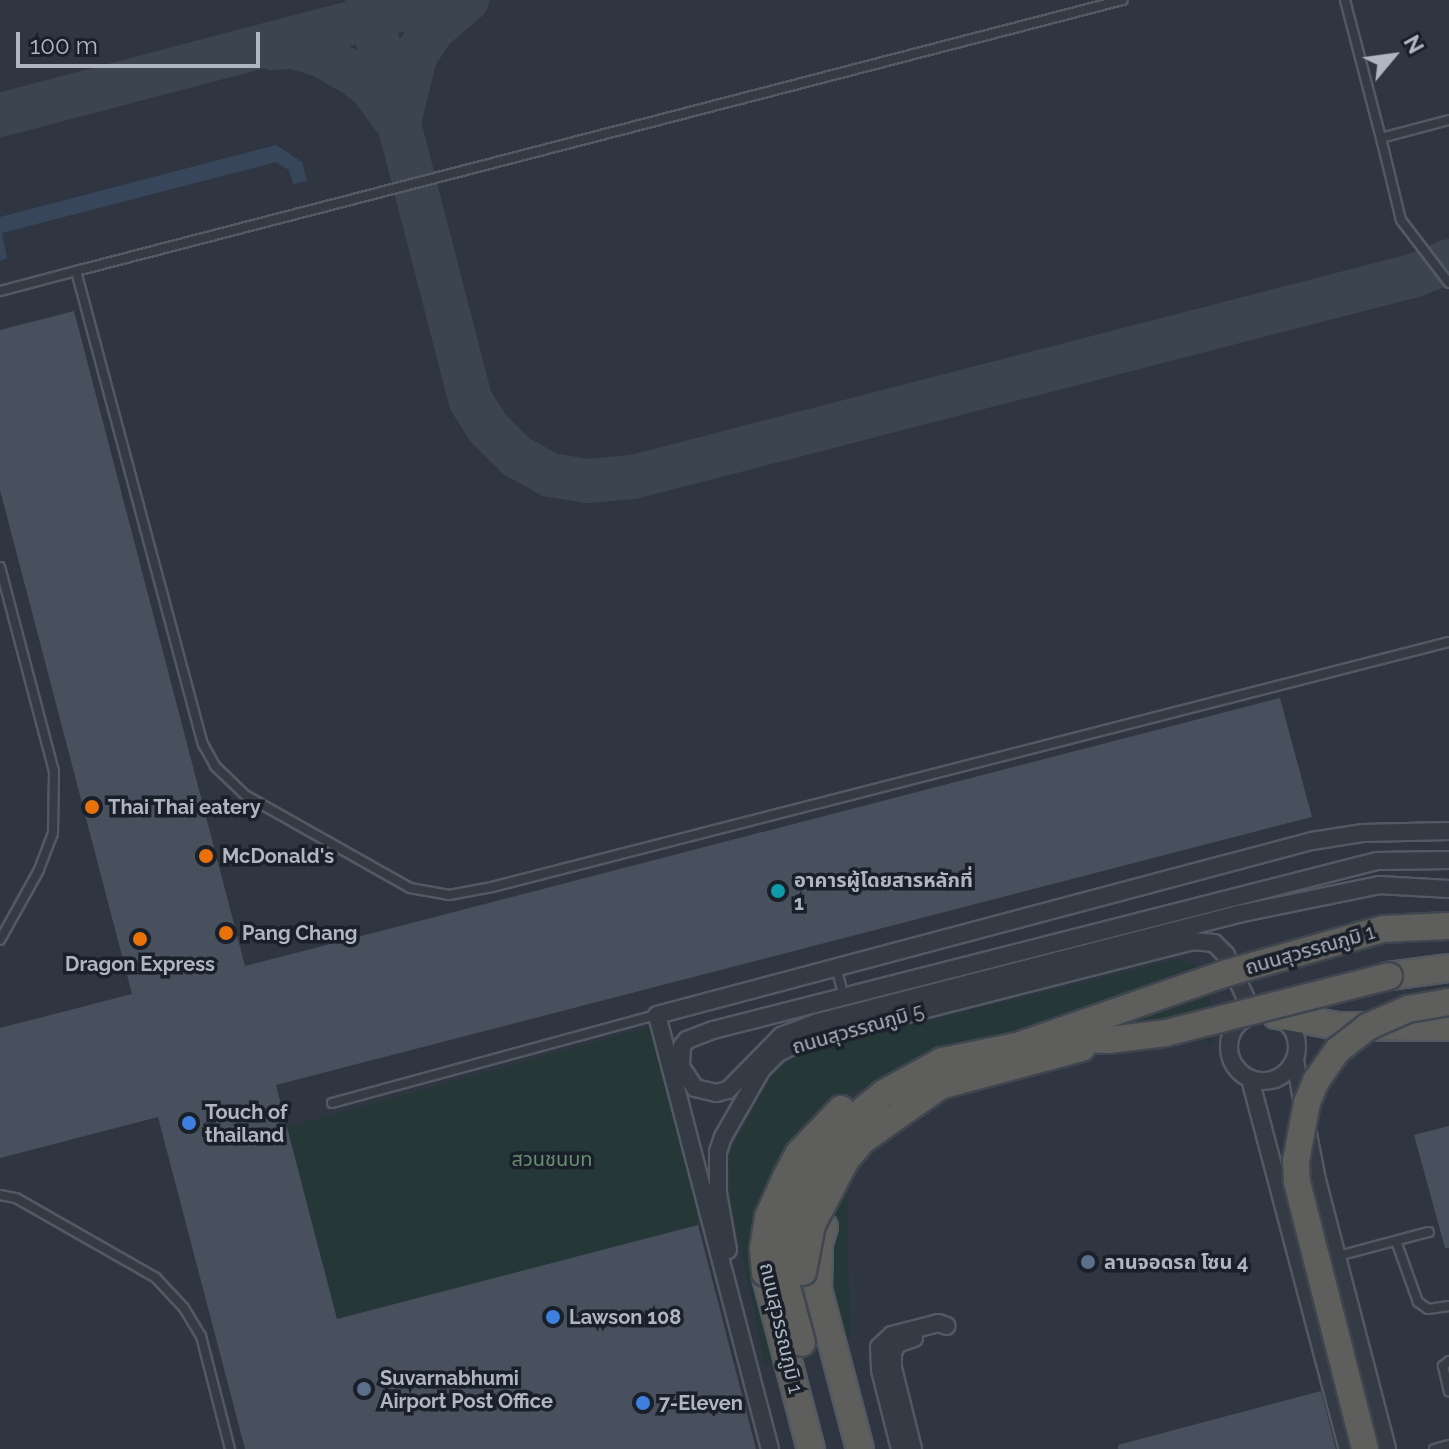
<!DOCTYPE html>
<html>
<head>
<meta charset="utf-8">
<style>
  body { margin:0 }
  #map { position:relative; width:1449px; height:1449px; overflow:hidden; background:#212934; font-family:Raleway,"Noto Sans Thai",sans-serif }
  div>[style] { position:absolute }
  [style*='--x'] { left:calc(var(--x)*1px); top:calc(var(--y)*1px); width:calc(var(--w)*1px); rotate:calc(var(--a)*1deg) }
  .airport>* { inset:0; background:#2f3641; transform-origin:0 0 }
  .green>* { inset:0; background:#263737 }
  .water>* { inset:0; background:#38465c }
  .taxiway>* { height:44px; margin:-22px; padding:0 22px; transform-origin:22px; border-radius:22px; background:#3c4450 }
  .building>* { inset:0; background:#48505e }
  .roads { filter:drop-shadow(2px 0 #525963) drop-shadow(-2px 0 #525963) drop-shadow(0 2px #525963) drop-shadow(0 -2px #525963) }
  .service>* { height:8px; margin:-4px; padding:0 4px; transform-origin:4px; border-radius:4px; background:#343b45 }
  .minor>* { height:16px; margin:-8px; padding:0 8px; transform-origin:8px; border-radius:8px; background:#343b45 }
  .minor>.ring { margin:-8px; padding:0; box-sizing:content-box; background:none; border:16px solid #343b45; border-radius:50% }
  .trunk>* { height:26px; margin:-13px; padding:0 13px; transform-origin:13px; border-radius:13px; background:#5e5e5c }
  .bridges { filter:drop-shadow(2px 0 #3f464f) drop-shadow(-2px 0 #3f464f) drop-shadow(0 2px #3f464f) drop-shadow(0 -2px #3f464f) }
  .trunk-bridge>* { height:26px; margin:-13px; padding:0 13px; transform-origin:13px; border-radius:13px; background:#5e5e5c }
  .dots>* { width:22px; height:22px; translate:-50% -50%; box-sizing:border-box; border:4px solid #1a2029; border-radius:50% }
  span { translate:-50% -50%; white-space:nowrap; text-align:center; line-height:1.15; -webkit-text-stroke:7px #1a2029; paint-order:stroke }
  .poi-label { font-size:20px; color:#afb6c2; font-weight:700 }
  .left { translate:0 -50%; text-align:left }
  .street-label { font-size:20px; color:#afb6c2 }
  .park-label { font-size:20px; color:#698f73 }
  .north { position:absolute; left:1353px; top:16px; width:80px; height:80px; -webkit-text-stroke:6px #1a2029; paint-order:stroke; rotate:61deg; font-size:22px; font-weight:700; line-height:32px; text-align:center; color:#afb6c2 }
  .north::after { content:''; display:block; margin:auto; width:28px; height:36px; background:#afb6c2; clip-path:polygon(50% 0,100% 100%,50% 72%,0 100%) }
  .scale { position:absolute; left:16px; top:32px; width:244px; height:36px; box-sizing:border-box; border:4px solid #afb6c2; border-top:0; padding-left:10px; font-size:24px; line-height:28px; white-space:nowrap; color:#afb6c2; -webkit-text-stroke:6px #1a2029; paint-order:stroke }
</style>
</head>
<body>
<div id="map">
  <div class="airport">
    <i style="left:0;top:0;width:1449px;height:1449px"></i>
  </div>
  <div class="green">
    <i style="clip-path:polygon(1178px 959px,1195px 965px,1210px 998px,1212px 1045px,1170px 1022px,845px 1093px,850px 1340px,765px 1365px,732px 1207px,729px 1164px,732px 1148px,771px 1077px,796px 1055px,819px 1048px)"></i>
    <i style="clip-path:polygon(649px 1027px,696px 1205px,698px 1225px,337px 1319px,287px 1127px)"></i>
  </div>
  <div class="water">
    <i style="clip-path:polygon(276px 145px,302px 162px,307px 181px,293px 184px,289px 170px,276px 162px,2px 233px,7px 258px,0 261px,0 217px)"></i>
  </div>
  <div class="taxiway">
    <i style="--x:367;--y:0;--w:414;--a:75.5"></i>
    <i style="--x:471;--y:401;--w:32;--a:58"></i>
    <i style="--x:488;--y:428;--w:40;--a:45"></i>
    <i style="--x:516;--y:456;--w:39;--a:29"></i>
    <i style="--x:550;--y:475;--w:38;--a:9"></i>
    <i style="--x:588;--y:481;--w:45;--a:-5.1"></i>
    <i style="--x:633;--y:477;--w:809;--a:-14.47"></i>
    <i style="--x:1416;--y:275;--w:36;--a:-23"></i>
    <i style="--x:272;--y:48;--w:22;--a:-3"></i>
    <i style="--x:294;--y:47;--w:28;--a:17"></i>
    <i style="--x:321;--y:55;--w:38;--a:30"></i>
    <i style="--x:354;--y:74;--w:23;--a:38"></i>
    <i style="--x:372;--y:88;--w:36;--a:54"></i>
    <i style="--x:0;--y:115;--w:452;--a:-14.7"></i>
    <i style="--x:401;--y:115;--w:61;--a:-76.7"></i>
    <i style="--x:415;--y:56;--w:32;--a:-56"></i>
    <i style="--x:433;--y:29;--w:45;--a:-40.5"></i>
  </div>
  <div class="building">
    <i style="clip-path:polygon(74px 311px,245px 966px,1280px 698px,1312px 817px,276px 1085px,337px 1319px,698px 1225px,756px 1449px,245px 1449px,158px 1117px,0 1158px,0 1028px,132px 994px,0 490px,0 330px)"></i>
    <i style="clip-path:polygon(1449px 1126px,1449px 1248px,1445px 1248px,1414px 1135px)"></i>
    <i style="clip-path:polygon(1321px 1391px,1336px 1449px,1118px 1449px,1118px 1445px)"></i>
  </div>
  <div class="roads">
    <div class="service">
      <i style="--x:1345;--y:0;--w:143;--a:75.4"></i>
      <i style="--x:1449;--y:120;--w:70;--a:165.2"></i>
      <i style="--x:1381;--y:138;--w:84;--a:76.3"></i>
      <i style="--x:1401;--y:220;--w:79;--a:52.7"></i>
      <i style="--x:76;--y:271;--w:1081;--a:-14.52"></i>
      <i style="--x:0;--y:291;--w:79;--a:-14.7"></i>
      <i style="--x:76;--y:271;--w:490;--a:75"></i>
      <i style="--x:203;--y:744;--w:25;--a:61"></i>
      <i style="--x:215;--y:766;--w:42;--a:44"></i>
      <i style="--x:245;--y:795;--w:189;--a:29.4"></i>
      <i style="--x:410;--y:888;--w:40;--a:10"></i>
      <i style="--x:449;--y:895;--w:44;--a:-10.5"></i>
      <i style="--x:492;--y:887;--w:988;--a:-14.36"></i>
      <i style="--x:0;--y:567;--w:211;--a:75.2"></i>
      <i style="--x:54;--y:771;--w:62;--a:90.9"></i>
      <i style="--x:53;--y:833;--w:40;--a:111"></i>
      <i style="--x:39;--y:870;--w:80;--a:119.1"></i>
      <i style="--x:836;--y:967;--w:30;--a:75"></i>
      <i style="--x:332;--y:1103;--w:337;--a:-15.2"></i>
      <i style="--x:0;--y:1195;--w:16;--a:11"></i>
      <i style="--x:16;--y:1198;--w:161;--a:29.7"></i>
      <i style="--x:156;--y:1278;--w:41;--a:47"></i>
      <i style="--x:184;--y:1308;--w:33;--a:59"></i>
      <i style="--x:201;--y:1336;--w:117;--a:75.6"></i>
      <i style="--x:1396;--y:1241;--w:65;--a:70.2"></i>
      <i style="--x:1418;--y:1302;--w:12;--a:35"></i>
      <i style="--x:1428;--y:1309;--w:21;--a:-8"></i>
      <i style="--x:1338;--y:1256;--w:94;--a:-14.8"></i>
      <i style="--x:1449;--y:1361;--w:8;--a:140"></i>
      <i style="--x:1443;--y:1366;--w:26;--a:77"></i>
      <i style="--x:1434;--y:1449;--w:16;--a:-15"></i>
    </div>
    <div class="minor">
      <i style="--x:1449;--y:860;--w:72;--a:179.2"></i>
      <i style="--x:1377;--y:861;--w:685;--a:165.72"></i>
      <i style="--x:713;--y:1030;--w:28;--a:159"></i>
      <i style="--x:687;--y:1040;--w:8;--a:130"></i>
      <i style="--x:682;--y:1046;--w:21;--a:93"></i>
      <i style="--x:681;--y:1067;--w:25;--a:56"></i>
      <i style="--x:695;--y:1088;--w:22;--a:13"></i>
      <i style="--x:716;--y:1093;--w:12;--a:-14"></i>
      <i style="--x:728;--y:1090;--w:76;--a:-45.5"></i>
      <i style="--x:781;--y:1036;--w:40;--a:-21"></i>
      <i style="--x:818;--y:1022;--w:434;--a:-14.4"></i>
      <i style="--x:1238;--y:914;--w:144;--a:-11.6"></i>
      <i style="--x:1379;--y:885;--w:70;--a:3.3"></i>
      <i class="ring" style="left:1229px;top:1013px;width:52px;height:52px"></i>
      <i style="--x:1295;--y:1060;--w:47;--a:80.1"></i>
      <i style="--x:1250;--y:1079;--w:383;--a:75.2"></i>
      <i style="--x:1307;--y:1129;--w:52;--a:78.9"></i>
      <i style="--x:1317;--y:1180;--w:278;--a:75.4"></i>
      <i style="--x:728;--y:1250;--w:58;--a:-100"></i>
      <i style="--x:718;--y:1193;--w:41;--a:-90"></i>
      <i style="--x:718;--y:1152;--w:16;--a:-72"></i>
      <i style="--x:723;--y:1137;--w:78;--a:-60.2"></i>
      <i style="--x:762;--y:1069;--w:23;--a:-45"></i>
      <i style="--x:778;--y:1053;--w:30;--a:-26"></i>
      <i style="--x:805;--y:1040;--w:399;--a:-14.3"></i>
      <i style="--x:1192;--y:941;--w:22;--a:5"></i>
      <i style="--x:1214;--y:943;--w:17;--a:45"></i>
      <i style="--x:1226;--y:955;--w:65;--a:65.4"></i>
      <i style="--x:770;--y:1449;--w:448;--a:-104.6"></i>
      <i style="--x:657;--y:1015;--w:678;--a:-14.88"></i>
      <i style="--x:1312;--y:841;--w:52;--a:-8.9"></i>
      <i style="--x:1363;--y:833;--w:86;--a:-1.3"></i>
      <i style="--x:900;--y:1449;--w:81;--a:-104.2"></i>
      <i style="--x:880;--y:1370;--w:23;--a:-92"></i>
      <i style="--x:879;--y:1347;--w:18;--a:-43"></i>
      <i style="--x:892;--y:1335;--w:48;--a:-14.6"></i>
      <i style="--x:938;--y:1323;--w:9;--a:18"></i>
      <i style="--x:913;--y:1449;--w:83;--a:-103.9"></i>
      <i style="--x:893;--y:1368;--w:15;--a:-90"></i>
      <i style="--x:893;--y:1353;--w:10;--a:-66"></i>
      <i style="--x:897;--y:1344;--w:18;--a:-19"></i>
    </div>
    <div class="trunk">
      <i style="--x:1389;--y:976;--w:61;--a:-7.6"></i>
      <i style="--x:1276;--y:1015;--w:63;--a:10.1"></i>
      <i style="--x:1338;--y:1026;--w:111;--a:0.5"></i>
      <i style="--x:824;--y:1227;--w:17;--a:107"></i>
      <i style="--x:819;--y:1243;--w:46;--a:91.2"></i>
      <i style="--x:818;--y:1289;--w:165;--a:75.3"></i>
      <i style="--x:765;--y:1273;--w:182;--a:75.4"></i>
    </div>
  </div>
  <div class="bridges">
    <div class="trunk-bridge">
      <i style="--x:1055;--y:1039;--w:54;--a:1.1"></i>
      <i style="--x:1109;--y:1040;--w:57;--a:-7"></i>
      <i style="--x:1166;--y:1033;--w:230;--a:-14.3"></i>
      <i style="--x:803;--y:1272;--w:48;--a:-79.2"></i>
      <i style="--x:812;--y:1225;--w:73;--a:-62.4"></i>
      <i style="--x:846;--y:1160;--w:26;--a:-50"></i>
      <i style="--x:863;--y:1140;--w:94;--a:-35"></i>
      <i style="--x:940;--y:1086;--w:147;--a:-15"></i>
      <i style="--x:765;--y:1273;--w:24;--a:-95"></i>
      <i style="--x:763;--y:1249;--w:32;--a:-81"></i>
      <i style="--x:768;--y:1217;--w:44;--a:-65.8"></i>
      <i style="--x:786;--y:1177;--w:27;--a:-62"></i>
      <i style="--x:799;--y:1153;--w:61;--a:-46.3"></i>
      <i style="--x:802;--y:1343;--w:58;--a:-105"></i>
      <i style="--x:787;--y:1287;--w:35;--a:-93"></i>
      <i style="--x:785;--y:1252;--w:49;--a:-79.4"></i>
      <i style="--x:794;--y:1204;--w:44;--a:-61.7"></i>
      <i style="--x:815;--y:1165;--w:51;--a:-52.9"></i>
      <i style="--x:846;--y:1124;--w:49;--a:-39.2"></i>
      <i style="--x:884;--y:1093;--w:66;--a:-28.9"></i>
      <i style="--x:942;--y:1061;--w:76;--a:-11.3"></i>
      <i style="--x:1017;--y:1046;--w:222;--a:-19.2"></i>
      <i style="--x:1227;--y:973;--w:162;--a:-15.8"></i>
      <i style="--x:1383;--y:929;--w:66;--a:-2.6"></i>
      <i style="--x:1365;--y:1449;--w:276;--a:-104.3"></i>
      <i style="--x:1297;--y:1182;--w:21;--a:-93"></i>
      <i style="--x:1296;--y:1161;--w:59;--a:-79.3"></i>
      <i style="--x:1307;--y:1103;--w:24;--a:-68"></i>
      <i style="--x:1316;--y:1081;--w:38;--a:-55"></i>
      <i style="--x:1338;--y:1050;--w:37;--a:-38"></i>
      <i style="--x:1367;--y:1027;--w:45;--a:-23.7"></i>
      <i style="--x:1408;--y:1009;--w:42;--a:-9.7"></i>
    </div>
  </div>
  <div class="dots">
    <i style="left:92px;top:807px;background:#e8710a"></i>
    <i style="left:206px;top:856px;background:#e8710a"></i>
    <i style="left:778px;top:891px;background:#0f9aa8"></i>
    <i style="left:226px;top:933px;background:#e8710a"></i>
    <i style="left:140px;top:939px;background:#e8710a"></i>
    <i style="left:189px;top:1123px;background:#3f7fe0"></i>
    <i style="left:1088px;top:1262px;background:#5c6f8a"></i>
    <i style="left:553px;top:1317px;background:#3f7fe0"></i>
    <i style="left:364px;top:1389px;background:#5c6f8a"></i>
    <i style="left:643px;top:1403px;background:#3f7fe0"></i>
  </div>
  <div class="poi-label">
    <span class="left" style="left:108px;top:807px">Thai Thai eatery</span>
    <span class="left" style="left:222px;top:856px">McDonald's</span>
    <span class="left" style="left:794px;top:892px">อาคารผู้โดยสารหลักที่<br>1</span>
    <span class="left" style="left:242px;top:933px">Pang Chang</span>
    <span style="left:140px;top:964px">Dragon Express</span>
    <span class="left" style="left:205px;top:1124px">Touch of<br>thailand</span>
    <span class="left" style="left:1104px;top:1262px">ลานจอดรถ โซน 4</span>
    <span class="left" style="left:569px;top:1317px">Lawson 108</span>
    <span class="left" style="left:380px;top:1390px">Suvarnabhumi<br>Airport Post Office</span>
    <span class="left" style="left:659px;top:1403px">7-Eleven</span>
  </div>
  <div class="street-label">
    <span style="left:1310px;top:950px;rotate:-16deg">ถนนสุวรรณภูมิ 1</span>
    <span style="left:858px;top:1029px;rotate:-16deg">ถนนสุวรรณภูมิ 5</span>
    <span style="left:781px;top:1328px;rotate:77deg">ถนนสุวรรณภูมิ 1</span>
  </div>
  <div class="park-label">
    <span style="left:552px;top:1159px">สวนชนบท</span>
  </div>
  <div class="north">N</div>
  <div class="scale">100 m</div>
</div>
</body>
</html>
